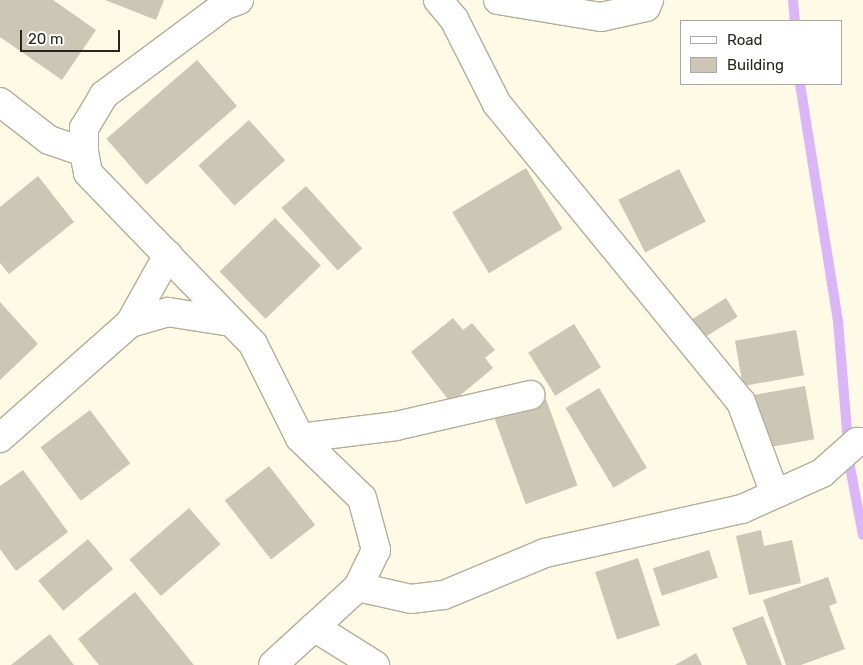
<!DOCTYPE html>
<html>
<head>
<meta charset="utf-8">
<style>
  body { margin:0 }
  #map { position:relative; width:863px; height:665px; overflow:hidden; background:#fefae5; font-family:Rubik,sans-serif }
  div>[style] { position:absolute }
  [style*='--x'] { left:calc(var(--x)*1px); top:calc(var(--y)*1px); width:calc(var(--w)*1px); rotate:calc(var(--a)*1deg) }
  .stream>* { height:10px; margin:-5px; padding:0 5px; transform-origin:5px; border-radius:5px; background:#dab6f8 }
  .building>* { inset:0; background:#ccc7b4; transform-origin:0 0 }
  .roads { filter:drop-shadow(1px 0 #b3ae9b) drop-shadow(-1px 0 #b3ae9b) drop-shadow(0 1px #b3ae9b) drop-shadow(0 -1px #b3ae9b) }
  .minor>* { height:28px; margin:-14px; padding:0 14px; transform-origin:14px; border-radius:14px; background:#fff }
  span { translate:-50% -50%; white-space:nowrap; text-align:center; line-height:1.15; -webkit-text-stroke:4px #fff; paint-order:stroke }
  .legend { position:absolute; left:680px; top:20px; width:162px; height:65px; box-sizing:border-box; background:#fff; border:1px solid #a9a8a5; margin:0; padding:6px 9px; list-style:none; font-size:15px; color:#28261f }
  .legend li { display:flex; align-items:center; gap:10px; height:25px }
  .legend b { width:25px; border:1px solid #a9a8a5 }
  .scale { position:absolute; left:20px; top:30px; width:100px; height:22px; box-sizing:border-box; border:2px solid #28261f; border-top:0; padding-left:6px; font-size:15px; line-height:18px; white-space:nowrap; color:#28261f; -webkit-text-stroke:4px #fff; paint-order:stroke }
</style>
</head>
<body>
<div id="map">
  <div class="stream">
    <i style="--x:793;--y:0;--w:21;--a:85"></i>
    <i style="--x:800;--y:84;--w:240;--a:80.9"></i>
    <i style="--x:838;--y:321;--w:146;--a:85.3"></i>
    <i style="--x:850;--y:467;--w:69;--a:79.2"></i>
  </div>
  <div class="building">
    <i style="clip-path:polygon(0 0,53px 0,96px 30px,62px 80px,0 37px)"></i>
    <i style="clip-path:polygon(105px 0,164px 0,156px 20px)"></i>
    <i style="left:197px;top:60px;width:61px;height:120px;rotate:49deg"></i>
    <i style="left:249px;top:120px;width:54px;height:68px;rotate:48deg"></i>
    <i style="left:526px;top:168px;width:71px;height:86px;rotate:59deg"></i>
    <i style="left:679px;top:169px;width:59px;height:68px;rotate:63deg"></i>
    <i style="clip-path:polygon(38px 176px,74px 222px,9px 274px,0 263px,0 207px)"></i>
    <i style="left:306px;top:186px;width:84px;height:33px;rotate:48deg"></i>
    <i style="left:275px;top:218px;width:66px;height:77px;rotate:46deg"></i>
    <i style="left:726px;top:298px;width:22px;height:42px;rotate:58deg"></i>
    <i style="clip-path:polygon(0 302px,38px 344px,0 380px)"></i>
    <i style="clip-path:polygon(453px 318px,463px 330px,472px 323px,495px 350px,485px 358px,493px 368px,451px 403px,411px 352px)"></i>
    <i style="left:574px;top:324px;width:51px;height:54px;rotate:58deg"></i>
    <i style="left:796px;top:330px;width:46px;height:62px;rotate:80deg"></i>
    <i style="left:805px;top:386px;width:54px;height:52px;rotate:80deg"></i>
    <i style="left:599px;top:388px;width:93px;height:39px;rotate:59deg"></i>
    <i style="left:546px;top:399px;width:92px;height:55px;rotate:70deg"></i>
    <i style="left:90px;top:410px;width:67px;height:62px;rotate:53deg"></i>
    <i style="left:269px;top:466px;width:75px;height:56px;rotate:52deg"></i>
    <i style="clip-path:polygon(23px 470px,68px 532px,16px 571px,0 549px,0 486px)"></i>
    <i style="left:189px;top:508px;width:48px;height:79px;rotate:49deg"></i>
    <i style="clip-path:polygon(761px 530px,764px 546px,792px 540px,801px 583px,749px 595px,736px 536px)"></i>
    <i style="left:88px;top:539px;width:39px;height:65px;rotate:50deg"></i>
    <i style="left:709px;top:550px;width:29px;height:59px;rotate:72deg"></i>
    <i style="left:638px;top:558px;width:71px;height:45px;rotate:72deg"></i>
    <i style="clip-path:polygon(828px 577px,837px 603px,829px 606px,845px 649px,801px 665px,786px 665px,763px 600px)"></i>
    <i style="clip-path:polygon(135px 592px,194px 665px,99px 665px,78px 639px)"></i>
    <i style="clip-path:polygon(763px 616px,782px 665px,747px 665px,732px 628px)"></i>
    <i style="clip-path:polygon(50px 634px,74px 665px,11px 665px)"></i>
    <i style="clip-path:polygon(696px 653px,702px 665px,675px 665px)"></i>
  </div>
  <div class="roads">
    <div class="minor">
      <i style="--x:239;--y:0;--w:15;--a:160"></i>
      <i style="--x:225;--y:5;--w:151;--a:143.4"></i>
      <i style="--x:104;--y:95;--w:39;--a:121"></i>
      <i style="--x:84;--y:128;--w:24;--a:90"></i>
      <i style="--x:84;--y:152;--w:21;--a:79"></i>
      <i style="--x:88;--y:173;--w:238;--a:46"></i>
      <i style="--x:253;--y:344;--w:105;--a:63.4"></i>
      <i style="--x:300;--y:438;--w:86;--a:44.1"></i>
      <i style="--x:362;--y:498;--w:54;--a:74.9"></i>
      <i style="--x:376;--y:550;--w:41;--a:115.9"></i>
      <i style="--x:358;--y:587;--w:115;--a:137.5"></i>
      <i style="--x:438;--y:0;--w:25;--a:50"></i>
      <i style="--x:454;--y:19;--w:95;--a:63.2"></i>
      <i style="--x:497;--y:104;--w:385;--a:50.7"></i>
      <i style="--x:741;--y:402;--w:98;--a:69.7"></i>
      <i style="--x:498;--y:0;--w:104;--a:9.4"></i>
      <i style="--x:601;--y:17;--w:46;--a:-12.5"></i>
      <i style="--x:646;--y:7;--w:8;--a:-67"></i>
      <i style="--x:0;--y:102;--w:62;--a:37.8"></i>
      <i style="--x:49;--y:140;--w:37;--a:19"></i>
      <i style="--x:130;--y:323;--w:40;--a:-16"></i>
      <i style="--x:168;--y:312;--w:64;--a:9"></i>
      <i style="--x:0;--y:438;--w:174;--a:-41.5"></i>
      <i style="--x:130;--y:323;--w:78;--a:-60.8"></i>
      <i style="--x:300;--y:438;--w:97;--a:-7.1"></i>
      <i style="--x:396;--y:426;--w:138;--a:-13"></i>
      <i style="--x:358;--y:587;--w:54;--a:12.8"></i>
      <i style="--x:411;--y:599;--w:33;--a:-7"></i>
      <i style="--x:444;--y:595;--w:109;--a:-22.6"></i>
      <i style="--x:545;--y:553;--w:202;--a:-12.6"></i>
      <i style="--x:742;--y:509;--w:88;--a:-24.2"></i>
      <i style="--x:822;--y:473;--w:47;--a:-41.5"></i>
      <i style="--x:857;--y:442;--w:6;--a:0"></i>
      <i style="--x:314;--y:627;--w:72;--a:31.9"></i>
    </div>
  </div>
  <ul class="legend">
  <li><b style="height:6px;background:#fff"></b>Road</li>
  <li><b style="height:14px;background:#ccc7b4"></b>Building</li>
  </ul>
  <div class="scale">20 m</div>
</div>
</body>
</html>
